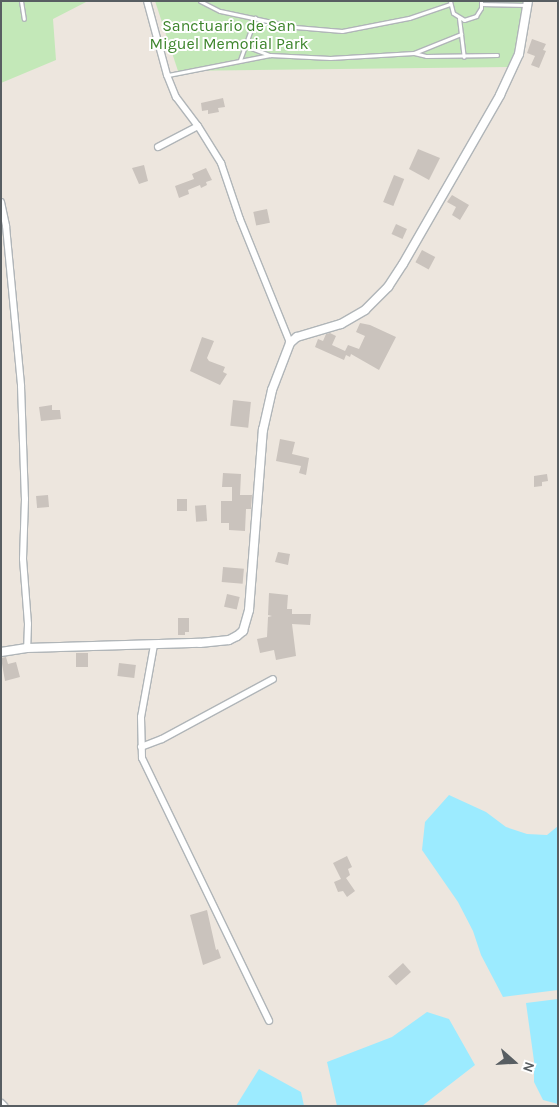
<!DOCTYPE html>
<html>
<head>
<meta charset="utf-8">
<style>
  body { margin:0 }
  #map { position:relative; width:559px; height:1107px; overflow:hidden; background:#ede6de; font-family:Karla,sans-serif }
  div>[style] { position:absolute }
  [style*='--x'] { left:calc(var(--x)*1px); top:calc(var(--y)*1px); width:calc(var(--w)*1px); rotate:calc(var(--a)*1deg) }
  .green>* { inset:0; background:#c3e8b8 }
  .water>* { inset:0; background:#9cebff }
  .building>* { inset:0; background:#cac3bd; transform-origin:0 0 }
  .roads { filter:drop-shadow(1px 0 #b0b5b8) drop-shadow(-1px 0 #b0b5b8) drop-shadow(0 1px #b0b5b8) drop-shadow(0 -1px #b0b5b8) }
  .service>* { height:3px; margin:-1.5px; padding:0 1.5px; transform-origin:1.5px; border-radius:1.5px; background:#fff }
  .minor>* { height:6px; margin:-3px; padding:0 3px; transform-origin:3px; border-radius:3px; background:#fff }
  .tertiary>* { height:8px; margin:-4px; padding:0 4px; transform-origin:4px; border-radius:4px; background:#fff }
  span { translate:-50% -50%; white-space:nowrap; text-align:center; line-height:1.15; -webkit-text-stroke:4px #fff; paint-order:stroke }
  .park-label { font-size:16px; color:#3d852c }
  .frame { position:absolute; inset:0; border:2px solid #585e62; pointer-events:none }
  .north { position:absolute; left:489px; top:1037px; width:50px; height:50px; -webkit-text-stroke:4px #fff; paint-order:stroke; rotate:109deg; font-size:14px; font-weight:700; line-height:20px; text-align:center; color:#585e62 }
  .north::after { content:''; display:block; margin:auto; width:18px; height:22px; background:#585e62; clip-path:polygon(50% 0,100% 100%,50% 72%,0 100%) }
</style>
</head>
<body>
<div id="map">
  <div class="green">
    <i style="clip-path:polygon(1px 1px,88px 1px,53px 19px,56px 60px,1px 83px)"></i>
    <i style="clip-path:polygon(155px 1px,524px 1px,519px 48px,511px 67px,178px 71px)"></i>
  </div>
  <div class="water">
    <i style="clip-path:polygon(449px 795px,486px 812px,506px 827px,527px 834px,547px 835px,558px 826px,558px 990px,503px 997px,481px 955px,473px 931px,458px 902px,422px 850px,425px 822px)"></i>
    <i style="clip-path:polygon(558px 999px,558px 1104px,543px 1100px,534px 1082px,534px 1061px,526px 1003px)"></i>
    <i style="clip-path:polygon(427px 1012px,449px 1019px,475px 1065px,422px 1106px,337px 1106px,327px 1062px,392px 1037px)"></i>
    <i style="clip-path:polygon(259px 1069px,301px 1092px,304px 1106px,236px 1106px)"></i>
  </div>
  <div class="building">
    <i style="clip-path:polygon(532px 39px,546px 44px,543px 50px,546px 51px,539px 68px,531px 65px,535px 56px,527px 53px)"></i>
    <i style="clip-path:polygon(223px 98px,225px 107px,218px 108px,219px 112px,208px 114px,208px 110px,202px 111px,201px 103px)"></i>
    <i style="clip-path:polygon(418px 149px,440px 158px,429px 180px,409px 169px)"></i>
    <i style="clip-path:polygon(144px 165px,148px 181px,139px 184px,132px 168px)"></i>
    <i style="clip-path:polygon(206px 168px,212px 180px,206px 182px,207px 185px,201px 188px,200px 185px,188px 190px,189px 194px,179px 198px,175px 186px,194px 179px,192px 174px)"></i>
    <i style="left:394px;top:175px;width:11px;height:29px;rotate:22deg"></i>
    <i style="clip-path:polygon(452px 195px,469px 205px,460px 220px,452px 215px,456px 207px,447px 202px)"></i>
    <i style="left:267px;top:209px;width:14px;height:14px;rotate:78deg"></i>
    <i style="left:396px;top:224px;width:12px;height:11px;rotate:24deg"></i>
    <i style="left:422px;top:250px;width:15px;height:14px;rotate:28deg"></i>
    <i style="clip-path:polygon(360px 323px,370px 325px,396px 337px,379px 370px,351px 354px,350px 357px,346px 355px,344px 360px,315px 347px,318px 339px,323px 341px,326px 334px,330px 333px,336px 336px,332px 345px,345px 351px,348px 345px,359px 349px,365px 336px,356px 332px)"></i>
    <i style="clip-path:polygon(202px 337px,214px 341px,207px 358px,209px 361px,225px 367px,223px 372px,227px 374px,220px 385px,190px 371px)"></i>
    <i style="left:233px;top:400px;width:18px;height:26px;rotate:6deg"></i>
    <i style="clip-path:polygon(52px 405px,52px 410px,60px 410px,61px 419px,41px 421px,39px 407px)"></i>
    <i style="clip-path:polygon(280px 439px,295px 442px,292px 454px,309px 458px,306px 475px,299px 473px,301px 466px,276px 461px)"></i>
    <i style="clip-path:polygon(223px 473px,241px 474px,240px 495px,252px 495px,251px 509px,246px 509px,245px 531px,229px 530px,229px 523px,221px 523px,221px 501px,232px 501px,232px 487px,222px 487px)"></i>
    <i style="clip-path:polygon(547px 474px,548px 481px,542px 482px,542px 486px,534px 487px,534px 476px)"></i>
    <i style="left:48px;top:495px;width:12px;height:12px;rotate:85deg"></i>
    <i style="left:177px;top:499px;width:10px;height:12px"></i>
    <i style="left:206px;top:505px;width:16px;height:11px;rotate:86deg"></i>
    <i style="clip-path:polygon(278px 552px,290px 554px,288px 565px,275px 562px)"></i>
    <i style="left:223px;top:567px;width:21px;height:15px;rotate:5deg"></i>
    <i style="clip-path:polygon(269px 593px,288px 595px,287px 609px,292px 609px,292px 614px,311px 614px,310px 625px,292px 624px,296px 656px,276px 660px,274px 650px,260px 653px,257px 639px,267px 637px,268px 617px,272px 616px,268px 615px)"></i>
    <i style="left:227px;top:594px;width:13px;height:13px;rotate:13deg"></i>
    <i style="clip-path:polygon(178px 618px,189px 618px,189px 632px,185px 632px,185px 635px,178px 635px)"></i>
    <i style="left:76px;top:653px;width:12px;height:14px"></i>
    <i style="clip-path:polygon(6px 657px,8px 664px,16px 662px,20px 677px,5px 681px,1px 658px)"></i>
    <i style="left:119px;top:663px;width:17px;height:13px;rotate:7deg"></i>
    <i style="clip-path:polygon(347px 856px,352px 867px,348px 869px,350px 875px,346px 878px,355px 891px,347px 897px,343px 891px,338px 892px,334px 882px,341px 879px,333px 863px)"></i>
    <i style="clip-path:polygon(207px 910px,216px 950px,218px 949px,221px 958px,203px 965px,190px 915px)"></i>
    <i style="left:403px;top:963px;width:12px;height:20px;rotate:48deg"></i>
  </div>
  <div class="roads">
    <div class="service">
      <i style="--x:21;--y:1;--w:18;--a:81"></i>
      <i style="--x:200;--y:1;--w:22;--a:27"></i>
      <i style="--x:220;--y:11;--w:77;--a:12"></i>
      <i style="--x:295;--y:27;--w:47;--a:4.9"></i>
      <i style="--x:342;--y:31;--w:68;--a:-11"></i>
      <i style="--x:409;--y:18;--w:43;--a:-18.9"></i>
      <i style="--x:450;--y:1;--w:12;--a:76"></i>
      <i style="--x:453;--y:13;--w:13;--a:32"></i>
      <i style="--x:464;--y:20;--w:13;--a:-18"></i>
      <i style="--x:476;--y:16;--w:9;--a:-58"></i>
      <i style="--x:481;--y:8;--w:7;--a:-90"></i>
      <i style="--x:481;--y:4;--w:46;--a:1.2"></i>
      <i style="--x:459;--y:18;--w:39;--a:83"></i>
      <i style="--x:246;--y:46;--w:26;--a:21"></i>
      <i style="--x:414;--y:53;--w:51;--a:-22"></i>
      <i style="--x:240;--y:60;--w:45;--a:-70.3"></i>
      <i style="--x:168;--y:75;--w:104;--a:-11.1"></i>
      <i style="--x:270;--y:55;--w:60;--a:2.9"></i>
      <i style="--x:330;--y:58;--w:84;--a:-3.4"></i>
      <i style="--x:414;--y:53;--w:12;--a:14"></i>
      <i style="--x:426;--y:56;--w:71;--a:-0.8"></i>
    </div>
    <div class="minor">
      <i style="--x:147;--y:1;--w:77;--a:74.9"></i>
      <i style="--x:167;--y:75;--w:24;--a:68"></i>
      <i style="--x:176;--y:97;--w:36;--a:53"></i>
      <i style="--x:198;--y:126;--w:44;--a:58.1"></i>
      <i style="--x:221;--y:163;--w:59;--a:71.3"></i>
      <i style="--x:240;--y:219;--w:134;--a:68"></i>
      <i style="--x:158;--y:147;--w:45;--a:-27.7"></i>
      <i style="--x:1;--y:202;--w:25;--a:78"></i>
      <i style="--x:6;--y:226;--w:161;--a:84.6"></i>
      <i style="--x:21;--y:386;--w:113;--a:88"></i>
      <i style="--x:25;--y:499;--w:60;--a:91.9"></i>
      <i style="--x:23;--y:559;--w:65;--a:85.6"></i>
      <i style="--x:28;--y:624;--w:24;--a:92"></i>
      <i style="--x:154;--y:645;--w:73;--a:100.2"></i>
      <i style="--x:141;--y:717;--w:41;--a:88.6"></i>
      <i style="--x:142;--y:758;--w:292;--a:64.2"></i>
      <i style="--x:141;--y:747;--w:22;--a:-21"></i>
      <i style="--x:162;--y:739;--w:126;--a:-28.4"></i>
    </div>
    <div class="tertiary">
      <i style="--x:1;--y:652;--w:26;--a:-9"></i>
      <i style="--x:27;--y:648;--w:173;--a:-1.7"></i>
      <i style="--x:200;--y:643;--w:29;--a:-6"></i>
      <i style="--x:229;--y:640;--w:9;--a:-27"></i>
      <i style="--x:237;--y:636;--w:8;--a:-40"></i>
      <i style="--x:243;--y:631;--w:22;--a:-74"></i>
      <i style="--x:249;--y:610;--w:181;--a:-85.6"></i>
      <i style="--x:263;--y:430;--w:41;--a:-77.3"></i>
      <i style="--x:272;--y:390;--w:50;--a:-69"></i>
      <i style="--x:290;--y:343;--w:9;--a:-41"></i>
      <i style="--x:297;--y:337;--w:46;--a:-16.5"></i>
      <i style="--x:341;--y:324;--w:28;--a:-30"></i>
      <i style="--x:365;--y:310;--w:33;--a:-45"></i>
      <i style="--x:388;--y:287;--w:27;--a:-57"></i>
      <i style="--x:403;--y:264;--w:195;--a:-60.1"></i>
      <i style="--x:500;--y:95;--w:45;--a:-65.1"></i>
      <i style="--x:519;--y:54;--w:54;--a:-80.4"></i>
      <i style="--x:1;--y:1104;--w:3;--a:45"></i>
    </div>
  </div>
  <div class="park-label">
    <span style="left:229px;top:35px">Sanctuario de San<br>Miguel Memorial Park</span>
  </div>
  <div class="frame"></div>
  <div class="north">N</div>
</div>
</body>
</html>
